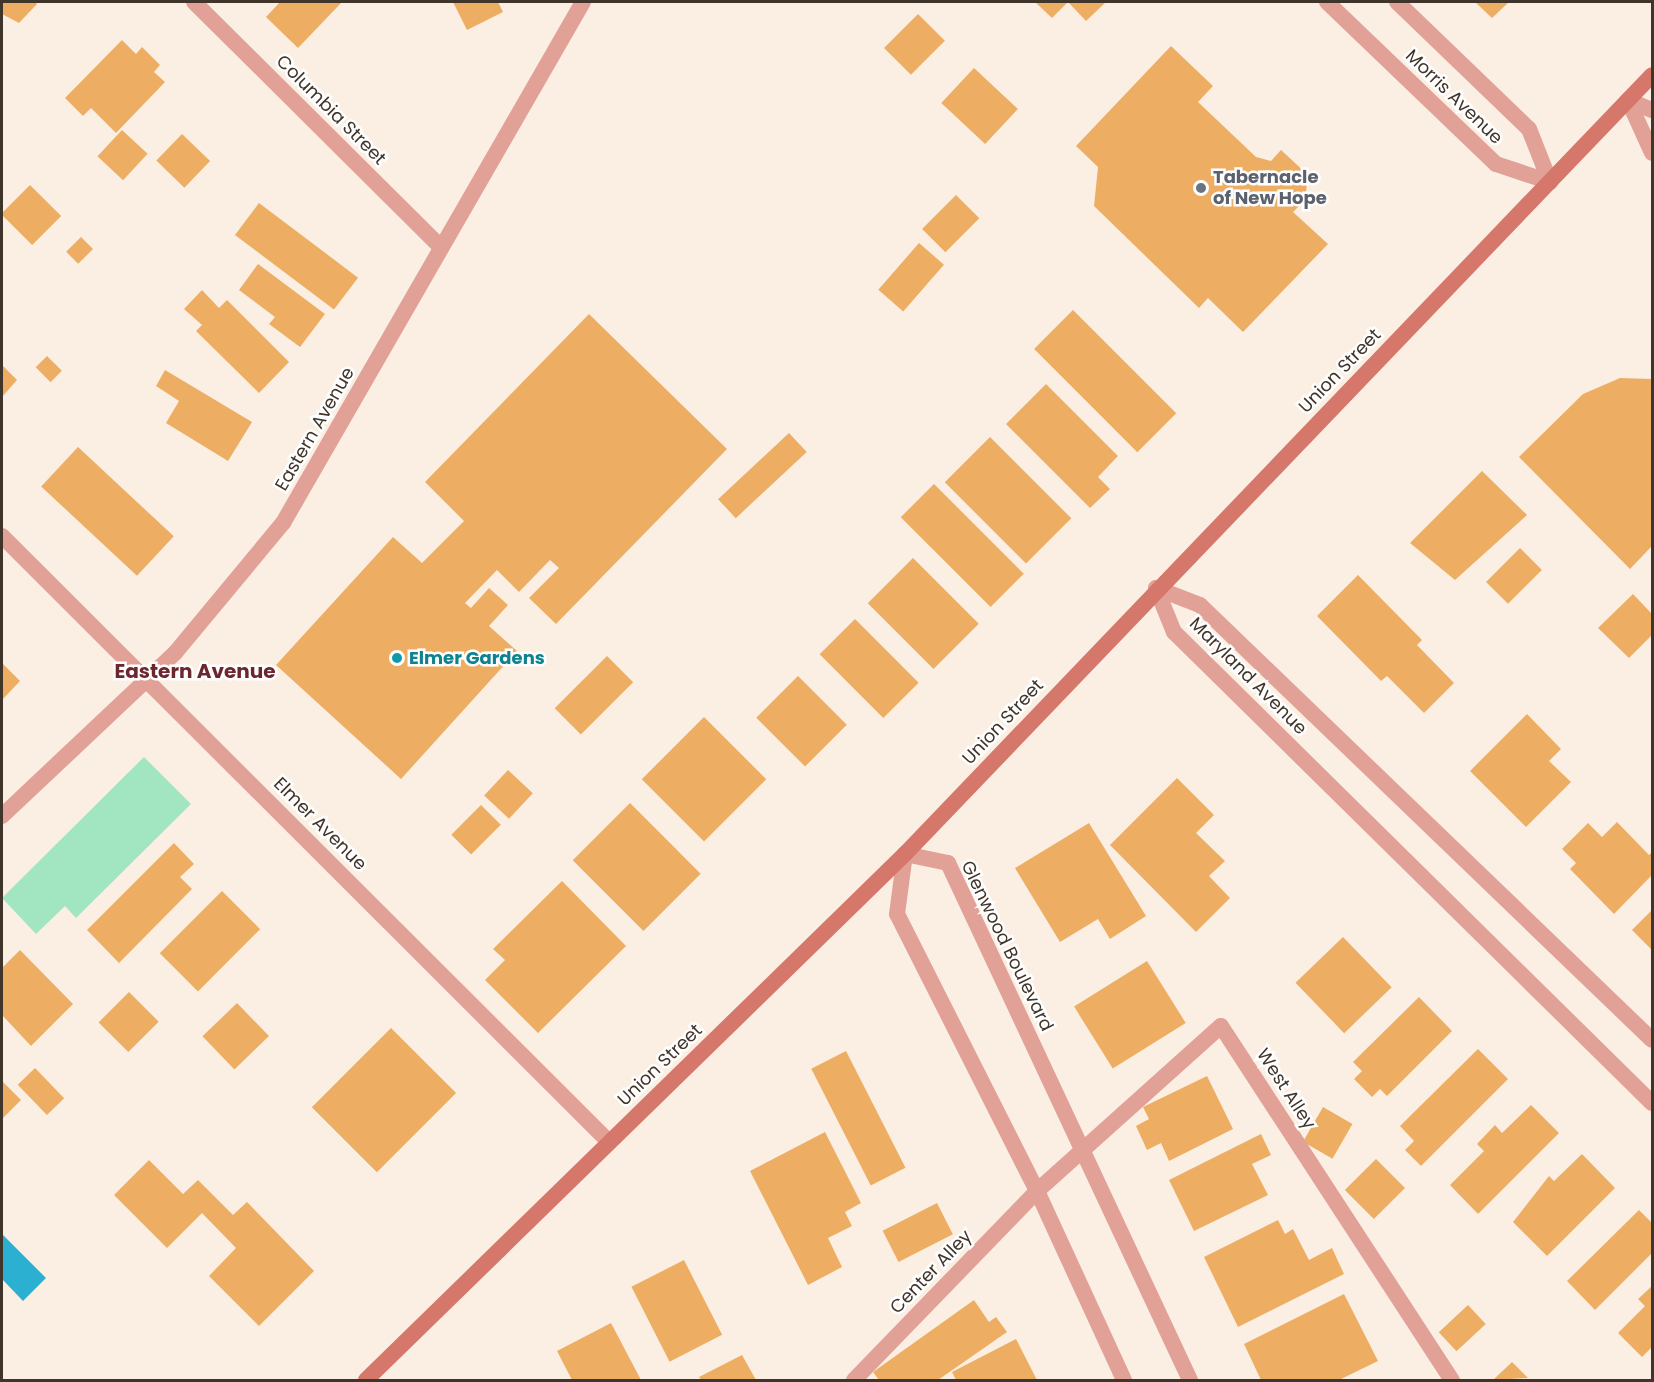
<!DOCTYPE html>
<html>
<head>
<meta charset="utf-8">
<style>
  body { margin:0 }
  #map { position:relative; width:1654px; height:1382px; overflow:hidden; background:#fbefe3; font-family:Poppins,sans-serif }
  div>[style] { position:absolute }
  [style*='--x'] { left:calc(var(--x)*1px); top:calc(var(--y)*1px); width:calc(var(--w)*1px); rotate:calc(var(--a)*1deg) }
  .green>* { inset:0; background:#a1e6c1 }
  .water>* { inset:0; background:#2cb0d2 }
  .building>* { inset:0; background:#edae64; transform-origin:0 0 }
  .service>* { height:16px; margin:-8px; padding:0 8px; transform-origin:8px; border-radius:8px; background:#e2a197 }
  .minor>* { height:16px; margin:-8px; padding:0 8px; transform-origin:8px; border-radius:8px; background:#e2a197 }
  .secondary>* { height:16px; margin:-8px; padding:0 8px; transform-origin:8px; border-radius:8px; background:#d6776b }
  .dots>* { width:16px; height:16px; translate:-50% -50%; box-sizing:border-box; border:3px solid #fefefe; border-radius:50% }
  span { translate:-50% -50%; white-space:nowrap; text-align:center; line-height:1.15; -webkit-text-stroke:5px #fefefe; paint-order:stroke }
  .street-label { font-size:18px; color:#40352a }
  .worship-label { font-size:18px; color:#5b616d; font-weight:700 }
  .left { translate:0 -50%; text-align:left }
  .culture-label { font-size:18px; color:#0d838f; font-weight:700 }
  .neighbourhood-label { font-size:20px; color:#6c262d; font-weight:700 }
  .frame { position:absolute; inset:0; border:3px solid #40352a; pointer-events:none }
</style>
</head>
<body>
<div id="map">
  <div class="green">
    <i style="clip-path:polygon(144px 757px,191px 804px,76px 918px,65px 906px,36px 934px,2px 898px)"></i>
  </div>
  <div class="water">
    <i style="clip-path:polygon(2px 1234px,46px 1278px,23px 1301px,2px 1279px)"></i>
  </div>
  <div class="building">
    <i style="clip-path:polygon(2px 2px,35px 2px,37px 4px,19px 23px,2px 14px)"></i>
    <i style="clip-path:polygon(280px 2px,342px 2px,298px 48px,266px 17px)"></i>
    <i style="clip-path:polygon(453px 2px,498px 2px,503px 12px,467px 30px)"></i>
    <i style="clip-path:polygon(1035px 2px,1106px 2px,1086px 21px,1068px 2px,1052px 18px)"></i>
    <i style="clip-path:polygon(1475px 2px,1509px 2px,1492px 18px)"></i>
    <i style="left:918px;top:14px;width:38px;height:48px;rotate:45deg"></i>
    <i style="clip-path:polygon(122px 40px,136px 54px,142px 47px,160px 65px,154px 72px,165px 82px,116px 133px,91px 108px,83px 116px,65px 98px)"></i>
    <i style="clip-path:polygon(1171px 46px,1213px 86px,1198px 102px,1256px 157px,1271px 161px,1281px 150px,1308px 175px,1305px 200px,1293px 212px,1328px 244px,1243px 332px,1208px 298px,1199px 308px,1094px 206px,1098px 167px,1076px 146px)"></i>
    <i style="left:974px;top:68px;width:60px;height:48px;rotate:43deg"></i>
    <i style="left:122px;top:130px;width:35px;height:36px;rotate:43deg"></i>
    <i style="left:182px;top:134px;width:39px;height:37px;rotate:44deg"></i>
    <i style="left:30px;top:185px;width:44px;height:41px;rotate:45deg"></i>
    <i style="left:956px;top:195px;width:33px;height:48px;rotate:45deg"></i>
    <i style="left:259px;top:203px;width:124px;height:40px;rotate:37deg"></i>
    <i style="left:81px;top:237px;width:17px;height:21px;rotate:45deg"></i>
    <i style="left:919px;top:243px;width:33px;height:62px;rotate:41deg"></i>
    <i style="clip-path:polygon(258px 264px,325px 314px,300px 347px,269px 324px,275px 317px,239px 290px)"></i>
    <i style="clip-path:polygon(202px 290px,219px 308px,227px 300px,289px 362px,259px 393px,196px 331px,202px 325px,184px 309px)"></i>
    <i style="left:1073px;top:310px;width:146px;height:55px;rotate:45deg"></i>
    <i style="clip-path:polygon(589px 314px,727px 449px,556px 624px,529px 598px,559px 568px,550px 560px,519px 592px,497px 570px,465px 603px,471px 608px,489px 588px,508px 605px,489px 626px,517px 651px,401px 779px,276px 665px,393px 537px,422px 563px,464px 521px,425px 482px)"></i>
    <i style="left:47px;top:356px;width:21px;height:16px;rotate:45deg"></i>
    <i style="clip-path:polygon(2px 365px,17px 380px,2px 397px)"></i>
    <i style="clip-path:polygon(165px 370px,252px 422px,228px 461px,166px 423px,179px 401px,156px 386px)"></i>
    <i style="clip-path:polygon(1620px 378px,1652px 379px,1652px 546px,1630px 569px,1519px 457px,1583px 394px)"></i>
    <i style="clip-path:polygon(1046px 384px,1118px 456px,1098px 477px,1110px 489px,1090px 508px,1006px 424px)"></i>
    <i style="left:789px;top:433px;width:26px;height:97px;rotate:47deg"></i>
    <i style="left:990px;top:437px;width:115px;height:64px;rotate:45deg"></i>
    <i style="left:78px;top:447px;width:131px;height:54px;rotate:43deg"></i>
    <i style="clip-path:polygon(1482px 471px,1527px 515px,1455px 580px,1410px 543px)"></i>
    <i style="left:934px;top:484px;width:127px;height:47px;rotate:45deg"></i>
    <i style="left:1520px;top:548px;width:31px;height:48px;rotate:45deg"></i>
    <i style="left:913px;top:558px;width:93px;height:64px;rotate:45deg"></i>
    <i style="clip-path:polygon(1358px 575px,1422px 640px,1417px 645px,1454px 683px,1424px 713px,1387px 676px,1381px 681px,1317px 616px)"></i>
    <i style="clip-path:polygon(1633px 594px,1652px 614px,1652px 635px,1629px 658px,1598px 628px)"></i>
    <i style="left:855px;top:619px;width:90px;height:50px;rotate:45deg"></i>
    <i style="left:607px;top:656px;width:37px;height:74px;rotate:45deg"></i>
    <i style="clip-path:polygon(2px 663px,20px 681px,2px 700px)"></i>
    <i style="left:798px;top:676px;width:69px;height:59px;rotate:45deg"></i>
    <i style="clip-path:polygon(1527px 714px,1561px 749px,1549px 761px,1571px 782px,1526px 827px,1470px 771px)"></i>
    <i style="left:704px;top:717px;width:88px;height:88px;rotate:45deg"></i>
    <i style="left:508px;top:770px;width:34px;height:35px;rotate:43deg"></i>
    <i style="clip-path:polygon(1177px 778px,1214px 815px,1196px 833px,1225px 861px,1209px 876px,1230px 898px,1196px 932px,1110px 845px)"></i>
    <i style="left:630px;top:803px;width:100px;height:81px;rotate:45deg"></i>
    <i style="left:481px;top:805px;width:28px;height:42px;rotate:45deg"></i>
    <i style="clip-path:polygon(1617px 822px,1649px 855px,1652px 852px,1652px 875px,1614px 914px,1570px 869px,1576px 863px,1562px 849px,1588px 823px,1602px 837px)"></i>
    <i style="clip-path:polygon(1089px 823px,1146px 916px,1110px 939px,1098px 919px,1060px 942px,1015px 868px)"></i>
    <i style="clip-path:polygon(174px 843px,194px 864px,180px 877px,192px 889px,119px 963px,87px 930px)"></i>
    <i style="clip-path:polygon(562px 881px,626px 946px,538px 1033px,485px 980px,505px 960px,493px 949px)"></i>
    <i style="left:222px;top:891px;width:54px;height:88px;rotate:45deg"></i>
    <i style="clip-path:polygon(1652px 910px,1652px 950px,1632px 930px)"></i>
    <i style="left:1343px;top:937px;width:70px;height:66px;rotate:46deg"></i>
    <i style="clip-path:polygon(20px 950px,73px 1004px,31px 1046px,2px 1015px,2px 968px)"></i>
    <i style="left:1147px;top:961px;width:73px;height:86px;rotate:58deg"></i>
    <i style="left:129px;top:992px;width:42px;height:43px;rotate:45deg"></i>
    <i style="clip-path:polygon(1419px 997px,1452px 1031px,1387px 1096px,1380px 1089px,1372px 1097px,1354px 1079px,1362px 1071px,1353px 1062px)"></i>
    <i style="left:237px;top:1003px;width:46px;height:48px;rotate:46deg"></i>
    <i style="left:391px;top:1028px;width:92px;height:112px;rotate:45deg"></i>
    <i style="clip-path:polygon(1478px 1049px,1508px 1079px,1421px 1166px,1405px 1150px,1414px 1141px,1400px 1126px)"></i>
    <i style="left:846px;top:1051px;width:131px;height:39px;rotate:63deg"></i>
    <i style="left:35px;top:1068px;width:42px;height:24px;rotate:46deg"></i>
    <i style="clip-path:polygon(1207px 1076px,1233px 1129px,1169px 1161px,1161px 1143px,1147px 1150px,1136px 1126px,1149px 1119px,1143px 1107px)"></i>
    <i style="clip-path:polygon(2px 1081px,21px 1100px,2px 1119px)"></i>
    <i style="clip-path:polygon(1531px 1105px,1559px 1133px,1478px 1214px,1450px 1185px,1484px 1151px,1477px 1144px,1495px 1125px,1502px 1133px)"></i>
    <i style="left:1323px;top:1107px;width:34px;height:40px;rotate:30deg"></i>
    <i style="clip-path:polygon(825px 1132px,861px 1203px,845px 1212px,852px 1226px,828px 1238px,842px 1267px,808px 1285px,750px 1171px)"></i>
    <i style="clip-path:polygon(1261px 1134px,1271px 1155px,1252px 1164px,1268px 1195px,1194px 1231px,1169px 1180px)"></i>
    <i style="clip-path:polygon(1582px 1154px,1615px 1188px,1547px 1256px,1513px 1222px,1549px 1176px,1554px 1181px)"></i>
    <i style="left:1376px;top:1159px;width:41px;height:44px;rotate:45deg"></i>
    <i style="clip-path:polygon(149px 1160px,183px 1194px,198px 1180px,233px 1215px,247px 1202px,314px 1271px,259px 1326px,209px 1276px,236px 1248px,202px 1213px,167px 1248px,114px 1195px)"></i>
    <i style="left:937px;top:1203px;width:35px;height:61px;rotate:63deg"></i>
    <i style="clip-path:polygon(1639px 1210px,1652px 1223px,1652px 1253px,1595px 1310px,1567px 1281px)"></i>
    <i style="clip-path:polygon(1278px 1220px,1285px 1234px,1293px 1229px,1309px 1260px,1332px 1248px,1344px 1274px,1238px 1327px,1204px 1257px)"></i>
    <i style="left:684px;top:1260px;width:84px;height:59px;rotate:63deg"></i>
    <i style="clip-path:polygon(1652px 1286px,1652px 1347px,1642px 1357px,1618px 1333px,1645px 1306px,1638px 1299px)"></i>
    <i style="clip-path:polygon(1344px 1294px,1378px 1361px,1339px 1380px,1261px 1380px,1244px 1344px)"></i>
    <i style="clip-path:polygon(974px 1300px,989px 1322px,996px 1317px,1007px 1332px,938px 1380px,879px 1380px,873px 1372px)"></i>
    <i style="left:1468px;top:1305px;width:26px;height:40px;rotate:47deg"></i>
    <i style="clip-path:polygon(611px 1323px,641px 1380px,572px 1380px,557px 1351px)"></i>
    <i style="clip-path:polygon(1016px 1339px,1037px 1380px,956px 1380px,952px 1372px)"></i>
    <i style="clip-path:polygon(742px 1355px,756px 1380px,701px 1380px,699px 1377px)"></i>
    <i style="clip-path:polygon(1512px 1362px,1528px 1378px,1493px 1380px)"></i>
  </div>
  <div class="service">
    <i style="--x:854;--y:1380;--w:263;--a:-45.9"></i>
    <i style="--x:1037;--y:1191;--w:247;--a:-41.9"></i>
    <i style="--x:1221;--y:1026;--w:423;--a:56.9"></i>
  </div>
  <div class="minor">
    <i style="--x:194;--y:2;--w:348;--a:44.8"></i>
    <i style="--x:1327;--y:2;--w:234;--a:43.8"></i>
    <i style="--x:1496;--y:164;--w:57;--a:18.4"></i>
    <i style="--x:1397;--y:2;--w:183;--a:43.9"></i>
    <i style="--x:1529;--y:129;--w:57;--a:68.4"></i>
    <i style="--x:1628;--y:100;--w:58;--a:65.6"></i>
    <i style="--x:1628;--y:100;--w:26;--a:23"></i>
    <i style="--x:2;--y:536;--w:856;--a:44.95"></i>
    <i style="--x:1156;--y:588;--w:48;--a:67.8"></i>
    <i style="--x:1174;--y:632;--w:671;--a:44.58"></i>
    <i style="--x:1156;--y:588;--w:47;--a:21.1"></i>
    <i style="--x:1200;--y:605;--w:627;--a:43.9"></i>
    <i style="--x:2;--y:816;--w:238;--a:-43.3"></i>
    <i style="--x:175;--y:653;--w:169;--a:-50.3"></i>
    <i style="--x:283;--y:523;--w:601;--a:-60.07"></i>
    <i style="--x:1124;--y:1380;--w:208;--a:-114.7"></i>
    <i style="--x:1037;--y:1191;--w:310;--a:-116.8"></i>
    <i style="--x:897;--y:914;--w:61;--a:-82.4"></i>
    <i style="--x:905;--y:854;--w:44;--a:11.8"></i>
    <i style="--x:948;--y:863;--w:571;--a:64.92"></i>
  </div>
  <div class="secondary">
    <i style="--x:366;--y:1380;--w:753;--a:-44.3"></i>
    <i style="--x:905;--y:854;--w:1079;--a:-46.2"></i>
  </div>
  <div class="dots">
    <i style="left:1201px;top:188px;background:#6b7280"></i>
    <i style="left:397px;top:658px;background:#0f9aa8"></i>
  </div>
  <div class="street-label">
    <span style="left:1454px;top:97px;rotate:44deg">Morris Avenue</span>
    <span style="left:331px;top:110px;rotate:45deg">Columbia Street</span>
    <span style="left:1340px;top:371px;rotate:-46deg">Union Street</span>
    <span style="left:315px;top:429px;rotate:-60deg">Eastern Avenue</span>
    <span style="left:1248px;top:676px;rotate:45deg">Maryland Avenue</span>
    <span style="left:1003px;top:722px;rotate:-47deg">Union Street</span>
    <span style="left:320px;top:824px;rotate:45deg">Elmer Avenue</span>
    <span style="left:1007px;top:946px;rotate:64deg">Glenwood Boulevard</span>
    <span style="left:660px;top:1065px;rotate:-44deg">Union Street</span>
    <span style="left:1286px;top:1089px;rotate:57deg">West Alley</span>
    <span style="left:931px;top:1272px;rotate:-46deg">Center Alley</span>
  </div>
  <div class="worship-label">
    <span class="left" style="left:1213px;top:188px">Tabernacle<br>of New Hope</span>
  </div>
  <div class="culture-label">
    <span class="left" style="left:409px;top:658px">Elmer Gardens</span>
  </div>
  <div class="neighbourhood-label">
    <span style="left:195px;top:671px">Eastern Avenue</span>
  </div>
  <div class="frame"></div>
</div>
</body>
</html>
